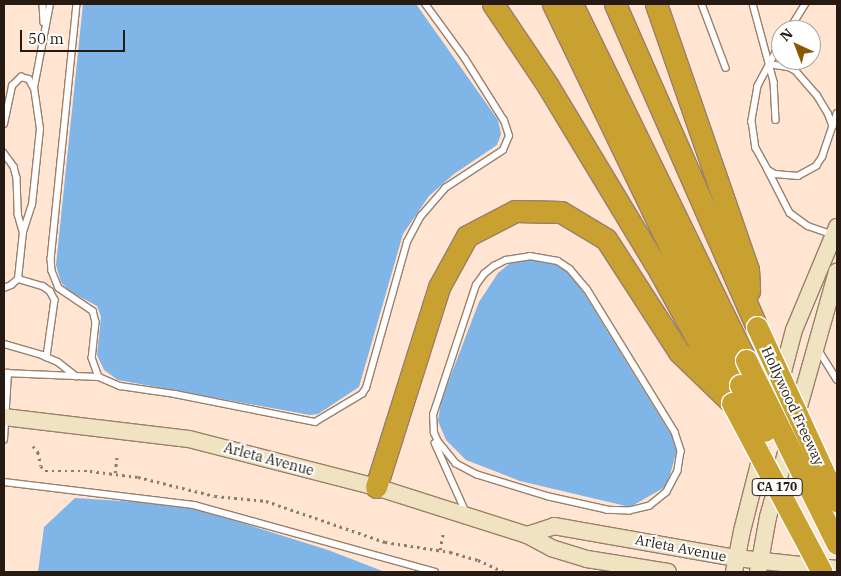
<!DOCTYPE html>
<html>
<head>
<meta charset="utf-8">
<style>
  body { margin:0 }
  #map { position:relative; width:841px; height:576px; overflow:hidden; background:#ffe5d2; font-family:"IBM Plex Serif",serif }
  div>[style] { position:absolute }
  [style*='--x'] { left:calc(var(--x)*1px); top:calc(var(--y)*1px); width:calc(var(--w)*1px); rotate:calc(var(--a)*1deg) }
  .water>* { inset:0; background:#80b5e7 }
  .path>* { height:2.5px; margin-top:-1.25px; transform-origin:0; background:repeating-linear-gradient(90deg,#8e7b6e 0 2.5px,transparent 0 6.5px) }
  .roads { filter:drop-shadow(1px 0 #9c7f6a) drop-shadow(-1px 0 #9c7f6a) drop-shadow(0 1px #9c7f6a) drop-shadow(0 -1px #9c7f6a) }
  .lane>* { height:5.5px; margin:-2.75px; padding:0 2.75px; transform-origin:2.75px; border-radius:2.75px; background:#fff }
  .secondary>* { height:16px; margin:-8px; padding:0 8px; transform-origin:8px; border-radius:8px; background:#efe3c1 }
  .highway>* { height:21px; margin:-10.5px; padding:0 10.5px; transform-origin:10.5px; border-radius:10.5px; background:#c9a131 }
  .bridges { filter:drop-shadow(1px 0 #fff) drop-shadow(-1px 0 #fff) drop-shadow(0 1px #fff) drop-shadow(0 -1px #fff) }
  .highway-bridge>* { height:21px; margin:-10.5px; padding:0 10.5px; transform-origin:10.5px; border-radius:10.5px; background:#c9a131 }
  span { translate:-50% -50%; white-space:nowrap; text-align:center; line-height:1.15; -webkit-text-stroke:4px #fff; paint-order:stroke }
  .shield-label span { padding:1px 4px; background:#fff; border:1px solid; border-radius:4px; -webkit-text-stroke-width:0 }
  .shield-label { font-size:12px; color:#261a12; font-weight:700 }
  .street-label { font-size:14px; color:#261a12 }
  .frame { position:absolute; inset:0; border:5px solid #261a12; pointer-events:none }
  .north { position:absolute; left:771px; top:20px; width:50px; height:50px; box-sizing:border-box; background:#fff; border:1px solid #a8a3a0; border-radius:50%; rotate:317deg; font-size:14px; font-weight:700; line-height:20px; text-align:center; color:#261a12 }
  .north::after { content:''; display:block; margin:auto; width:18px; height:22px; background:#8c5705; clip-path:polygon(50% 0,100% 100%,50% 72%,0 100%) }
  .scale { position:absolute; left:20px; top:30px; width:105px; height:22px; box-sizing:border-box; border:2px solid #261a12; border-top:0; padding-left:6px; font-size:15px; line-height:18px; white-space:nowrap; color:#261a12; -webkit-text-stroke:4px #fff; paint-order:stroke }
</style>
</head>
<body>
<div id="map">
  <div class="water">
    <i style="clip-path:polygon(83px 4px,416px 4px,498px 120px,501px 134px,497px 145px,454px 174px,429px 196px,403px 234px,359px 387px,318px 414px,310px 415px,118px 380px,104px 370px,97px 355px,101px 317px,97px 306px,69px 291px,61px 282px,56px 265px)"></i>
    <i style="clip-path:polygon(525px 259px,555px 263px,571px 272px,678px 446px,667px 486px,630px 507px,520px 481px,466px 460px,446px 440px,438px 421px,441px 401px,479px 302px,498px 273px,509px 264px)"></i>
    <i style="clip-path:polygon(75px 498px,185px 505px,328px 550px,385px 572px,38px 572px,44px 527px)"></i>
  </div>
  <div class="path">
    <i style="--x:33;--y:446;--w:8;--a:50"></i>
    <i style="--x:38;--y:452;--w:14;--a:78"></i>
    <i style="--x:41;--y:466;--w:6;--a:51"></i>
    <i style="--x:45;--y:471;--w:45;--a:0"></i>
    <i style="--x:90;--y:471;--w:48;--a:7.1"></i>
    <i style="--x:138;--y:477;--w:79;--a:13.9"></i>
    <i style="--x:215;--y:496;--w:51;--a:5.6"></i>
    <i style="--x:266;--y:501;--w:126;--a:19"></i>
    <i style="--x:385;--y:542;--w:66;--a:8.7"></i>
    <i style="--x:450;--y:552;--w:29;--a:16"></i>
    <i style="--x:478;--y:560;--w:29;--a:25"></i>
    <i style="--x:115;--y:473;--w:19;--a:-84"></i>
    <i style="--x:440;--y:550;--w:17;--a:-80"></i>
  </div>
  <div class="roads">
    <div class="lane">
      <i style="--x:43;--y:4;--w:18;--a:87"></i>
      <i style="--x:77;--y:4;--w:256;--a:95.8"></i>
      <i style="--x:51;--y:259;--w:12;--a:85"></i>
      <i style="--x:52;--y:271;--w:18;--a:68"></i>
      <i style="--x:59;--y:288;--w:41;--a:34.1"></i>
      <i style="--x:93;--y:311;--w:11;--a:75"></i>
      <i style="--x:96;--y:322;--w:36;--a:96"></i>
      <i style="--x:92;--y:358;--w:20;--a:70"></i>
      <i style="--x:99;--y:377;--w:23;--a:23"></i>
      <i style="--x:120;--y:386;--w:56;--a:8.3"></i>
      <i style="--x:175;--y:394;--w:143;--a:11.3"></i>
      <i style="--x:315;--y:422;--w:55;--a:-30.8"></i>
      <i style="--x:362;--y:394;--w:7;--a:-56"></i>
      <i style="--x:366;--y:388;--w:152;--a:-74.3"></i>
      <i style="--x:407;--y:242;--w:30;--a:-62"></i>
      <i style="--x:421;--y:216;--w:37;--a:-49"></i>
      <i style="--x:445;--y:188;--w:69;--a:-33.2"></i>
      <i style="--x:503;--y:150;--w:15;--a:-67"></i>
      <i style="--x:509;--y:136;--w:16;--a:-108"></i>
      <i style="--x:504;--y:121;--w:73;--a:-122.2"></i>
      <i style="--x:465;--y:59;--w:68;--a:-126"></i>
      <i style="--x:702;--y:4;--w:68;--a:69.4"></i>
      <i style="--x:753;--y:4;--w:81;--a:74.9"></i>
      <i style="--x:774;--y:82;--w:38;--a:87"></i>
      <i style="--x:789;--y:30;--w:31;--a:-58"></i>
      <i style="--x:781;--y:43;--w:49;--a:118.1"></i>
      <i style="--x:758;--y:86;--w:36;--a:100"></i>
      <i style="--x:752;--y:121;--w:27;--a:82"></i>
      <i style="--x:756;--y:148;--w:25;--a:61"></i>
      <i style="--x:768;--y:170;--w:8;--a:30"></i>
      <i style="--x:775;--y:174;--w:23;--a:5"></i>
      <i style="--x:798;--y:176;--w:21;--a:-29"></i>
      <i style="--x:816;--y:166;--w:11;--a:-56"></i>
      <i style="--x:822;--y:157;--w:46;--a:-71.2"></i>
      <i style="--x:769;--y:64;--w:20;--a:9"></i>
      <i style="--x:789;--y:67;--w:8;--a:30"></i>
      <i style="--x:796;--y:71;--w:32;--a:49"></i>
      <i style="--x:817;--y:95;--w:21;--a:59"></i>
      <i style="--x:828;--y:113;--w:14;--a:69"></i>
      <i style="--x:4;--y:124;--w:39;--a:-78"></i>
      <i style="--x:12;--y:86;--w:13;--a:-45"></i>
      <i style="--x:21;--y:77;--w:8;--a:14"></i>
      <i style="--x:29;--y:79;--w:10;--a:61"></i>
      <i style="--x:4;--y:153;--w:17;--a:54"></i>
      <i style="--x:14;--y:167;--w:11;--a:75"></i>
      <i style="--x:17;--y:178;--w:36;--a:88"></i>
      <i style="--x:18;--y:214;--w:19;--a:74"></i>
      <i style="--x:768;--y:170;--w:48;--a:62.9"></i>
      <i style="--x:790;--y:213;--w:22;--a:36"></i>
      <i style="--x:808;--y:226;--w:24;--a:19"></i>
      <i style="--x:530;--y:256;--w:28;--a:10"></i>
      <i style="--x:558;--y:261;--w:14;--a:34"></i>
      <i style="--x:570;--y:269;--w:26;--a:50"></i>
      <i style="--x:587;--y:289;--w:168;--a:58.4"></i>
      <i style="--x:675;--y:432;--w:20;--a:72"></i>
      <i style="--x:681;--y:451;--w:20;--a:99"></i>
      <i style="--x:678;--y:471;--w:24;--a:118"></i>
      <i style="--x:667;--y:492;--w:22;--a:141"></i>
      <i style="--x:650;--y:506;--w:21;--a:166"></i>
      <i style="--x:630;--y:511;--w:23;--a:-178"></i>
      <i style="--x:607;--y:510;--w:59;--a:-167.4"></i>
      <i style="--x:549;--y:497;--w:75;--a:-163"></i>
      <i style="--x:477;--y:475;--w:24;--a:-152"></i>
      <i style="--x:456;--y:464;--w:28;--a:-129"></i>
      <i style="--x:438;--y:442;--w:10;--a:-114"></i>
      <i style="--x:434;--y:433;--w:18;--a:-93"></i>
      <i style="--x:433;--y:415;--w:137;--a:-71.7"></i>
      <i style="--x:476;--y:285;--w:14;--a:-54"></i>
      <i style="--x:484;--y:274;--w:13;--a:-39"></i>
      <i style="--x:494;--y:266;--w:13;--a:-27"></i>
      <i style="--x:506;--y:260;--w:24;--a:-9"></i>
      <i style="--x:18;--y:279;--w:26;--a:16"></i>
      <i style="--x:43;--y:286;--w:9;--a:36"></i>
      <i style="--x:50;--y:291;--w:10;--a:61"></i>
      <i style="--x:55;--y:300;--w:58;--a:98"></i>
      <i style="--x:4;--y:288;--w:8;--a:-23"></i>
      <i style="--x:11;--y:285;--w:9;--a:-41"></i>
      <i style="--x:18;--y:279;--w:47;--a:-83.9"></i>
      <i style="--x:23;--y:232;--w:28;--a:-72"></i>
      <i style="--x:32;--y:205;--w:76;--a:-84"></i>
      <i style="--x:40;--y:129;--w:41;--a:-98.3"></i>
      <i style="--x:34;--y:88;--w:86;--a:-79.2"></i>
      <i style="--x:4;--y:344;--w:40;--a:16"></i>
      <i style="--x:42;--y:355;--w:17;--a:24"></i>
      <i style="--x:58;--y:362;--w:23;--a:38"></i>
      <i style="--x:818;--y:349;--w:36;--a:58"></i>
      <i style="--x:4;--y:373;--w:95;--a:2.4"></i>
      <i style="--x:4;--y:440;--w:67;--a:-86.6"></i>
      <i style="--x:435;--y:443;--w:76;--a:65.8"></i>
      <i style="--x:4;--y:482;--w:191;--a:6.9"></i>
      <i style="--x:194;--y:505;--w:250;--a:15.5"></i>
    </div>
    <div class="secondary">
      <i style="--x:4;--y:417;--w:186;--a:6.8"></i>
      <i style="--x:189;--y:439;--w:193;--a:14.4"></i>
      <i style="--x:376;--y:487;--w:158;--a:17.6"></i>
      <i style="--x:527;--y:535;--w:27;--a:28"></i>
      <i style="--x:551;--y:548;--w:38;--a:17"></i>
      <i style="--x:587;--y:559;--w:82;--a:9.1"></i>
      <i style="--x:771;--y:418;--w:91;--a:-75.4"></i>
      <i style="--x:794;--y:330;--w:112;--a:-67.3"></i>
      <i style="--x:527;--y:535;--w:28;--a:-18"></i>
      <i style="--x:554;--y:526;--w:185;--a:10"></i>
      <i style="--x:736;--y:558;--w:102;--a:6.2"></i>
      <i style="--x:734;--y:572;--w:42;--a:-79"></i>
      <i style="--x:742;--y:531;--w:81;--a:-75.8"></i>
      <i style="--x:758;--y:572;--w:56;--a:-79.7"></i>
      <i style="--x:768;--y:517;--w:255;--a:-74.3"></i>
    </div>
    <div class="highway">
      <i style="--x:493;--y:4;--w:99;--a:56.1"></i>
      <i style="--x:548;--y:86;--w:217;--a:58.9"></i>
      <i style="--x:660;--y:272;--w:127;--a:61.2"></i>
      <i style="--x:553;--y:4;--w:288;--a:64.3"></i>
      <i style="--x:678;--y:264;--w:136;--a:62.9"></i>
      <i style="--x:572;--y:4;--w:396;--a:64"></i>
      <i style="--x:615;--y:4;--w:353;--a:66.3"></i>
      <i style="--x:656;--y:4;--w:281;--a:70.9"></i>
      <i style="--x:748;--y:269;--w:22;--a:87"></i>
      <i style="--x:376;--y:487;--w:210;--a:-72.5"></i>
      <i style="--x:439;--y:287;--w:58;--a:-61.2"></i>
      <i style="--x:467;--y:236;--w:54;--a:-27.5"></i>
      <i style="--x:515;--y:211;--w:46;--a:1.2"></i>
      <i style="--x:561;--y:212;--w:52;--a:31"></i>
      <i style="--x:606;--y:239;--w:135;--a:57.1"></i>
      <i style="--x:679;--y:352;--w:74;--a:43.9"></i>
    </div>
  </div>
  <div class="bridges">
    <div class="highway-bridge">
      <i style="--x:757;--y:327;--w:192;--a:65.3"></i>
      <i style="--x:746;--y:360;--w:205;--a:63.7"></i>
      <i style="--x:740;--y:385;--w:52;--a:61.5"></i>
      <i style="--x:732;--y:403;--w:191;--a:62"></i>
    </div>
  </div>
  <div class="shield-label">
    <span style="left:777px;top:487px">CA 170</span>
  </div>
  <div class="street-label">
    <span style="left:793px;top:406px;rotate:65deg">Hollywood Freeway</span>
    <span style="left:269px;top:459px;rotate:15deg">Arleta Avenue</span>
    <span style="left:681px;top:548px;rotate:11deg">Arleta Avenue</span>
  </div>
  <div class="frame"></div>
  <div class="north">N</div>
  <div class="scale">50 m</div>
</div>
</body>
</html>
